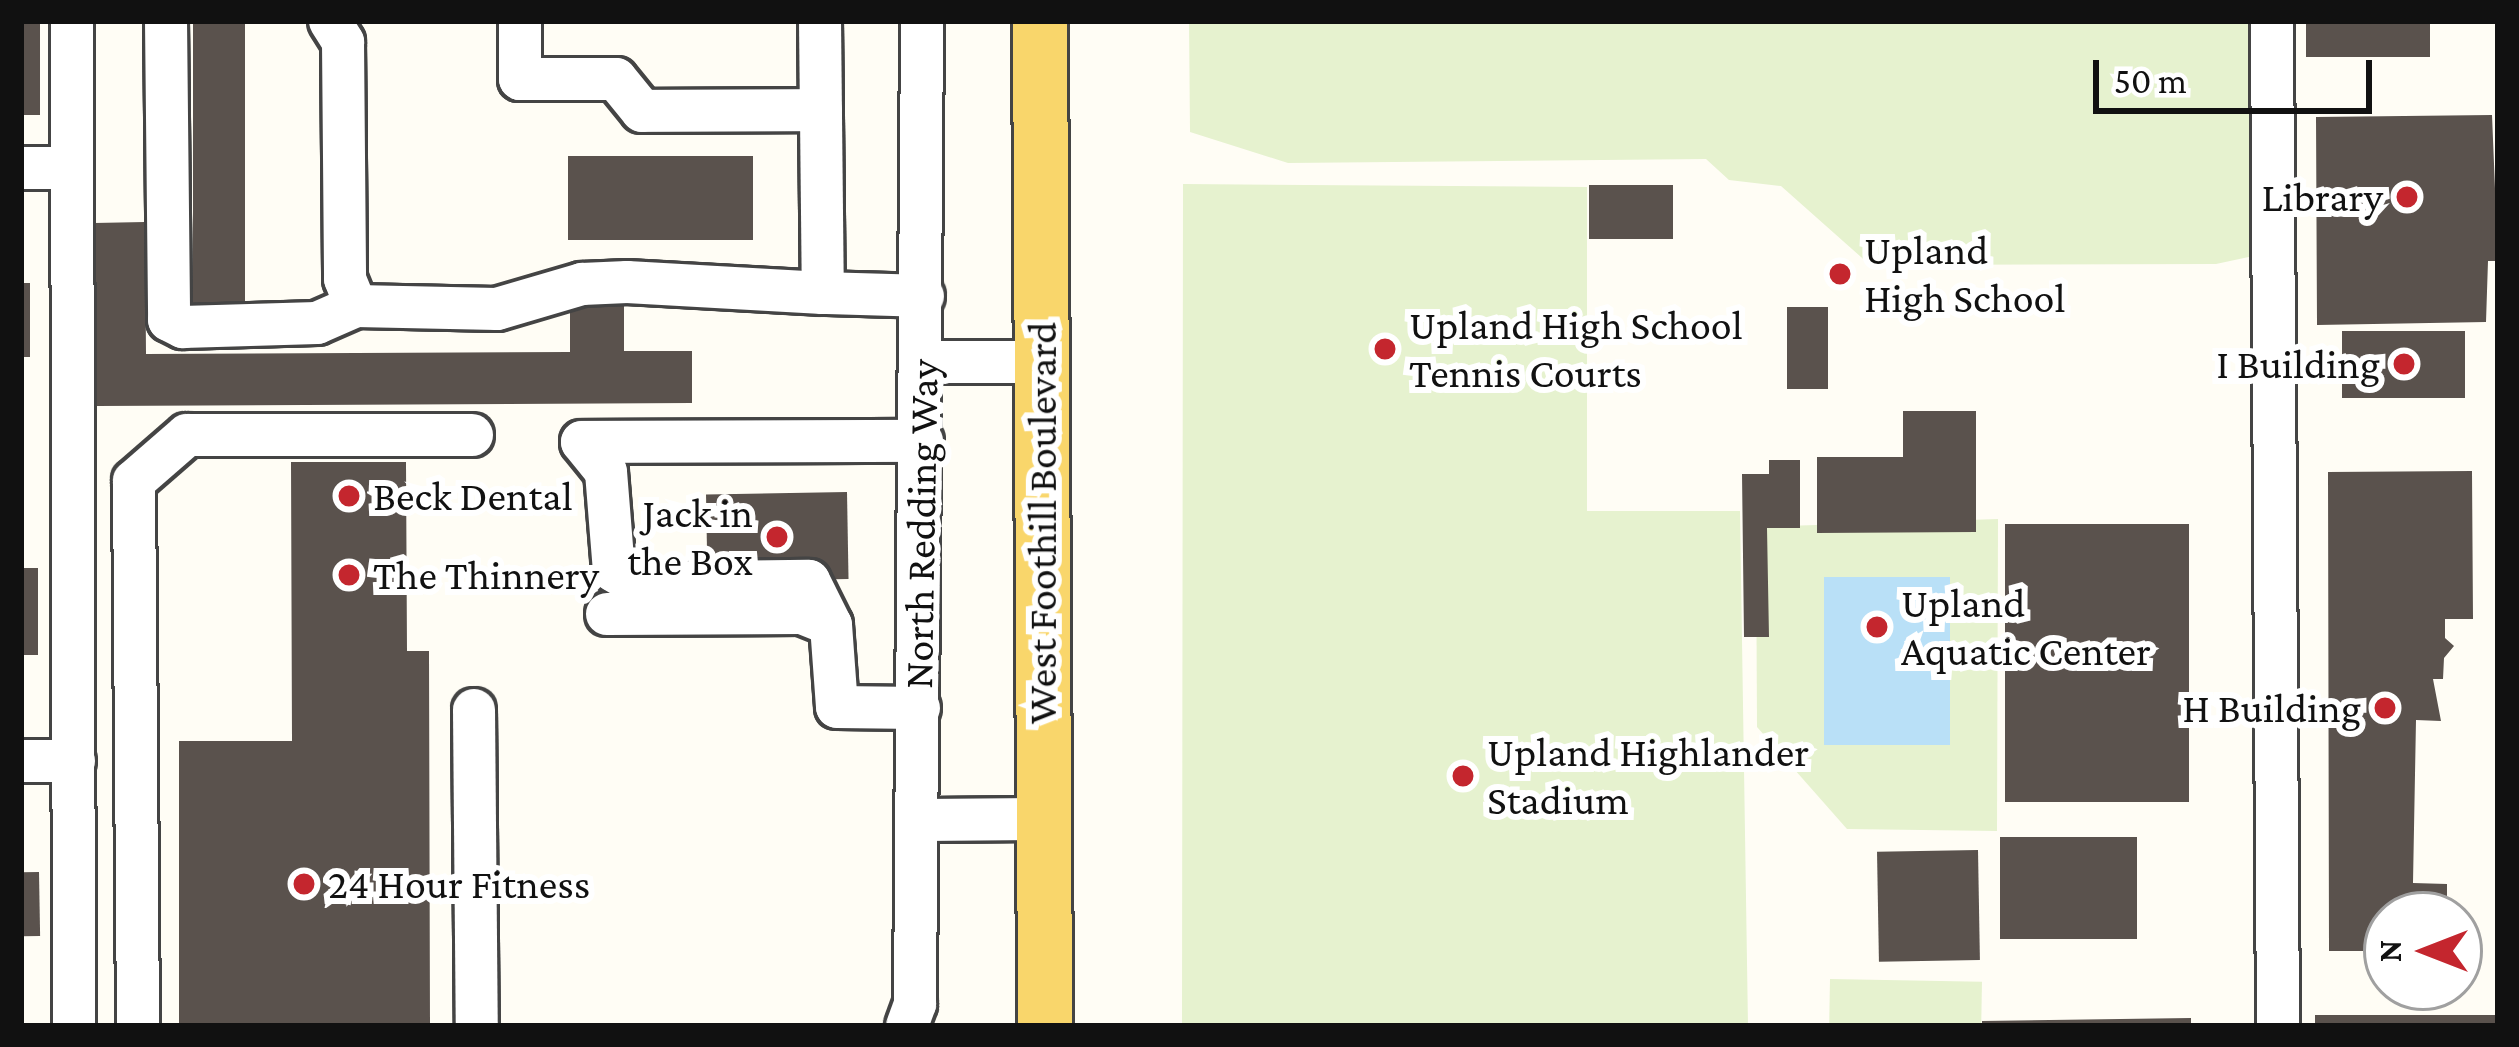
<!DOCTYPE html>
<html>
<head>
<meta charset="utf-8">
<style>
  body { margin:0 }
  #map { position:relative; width:2519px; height:1047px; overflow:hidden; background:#fffdf5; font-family:"Crimson Pro",serif }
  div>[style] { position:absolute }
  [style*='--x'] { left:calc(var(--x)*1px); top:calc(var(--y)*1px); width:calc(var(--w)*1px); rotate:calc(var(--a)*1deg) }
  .pitch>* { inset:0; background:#e6f2cf; transform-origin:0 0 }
  .water>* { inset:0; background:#b9e0f7; transform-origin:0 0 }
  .building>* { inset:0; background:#5a524d; transform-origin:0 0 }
  .roads { filter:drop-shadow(3px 0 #444) drop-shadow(-3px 0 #444) drop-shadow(0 3px #444) drop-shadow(0 -3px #444) }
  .minor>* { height:42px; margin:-21px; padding:0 21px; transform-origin:21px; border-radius:21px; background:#fff }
  .major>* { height:54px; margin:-27px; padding:0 27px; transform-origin:27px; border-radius:27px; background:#f9d66b }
  .dots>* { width:33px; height:33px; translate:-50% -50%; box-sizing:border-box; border:6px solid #fff; border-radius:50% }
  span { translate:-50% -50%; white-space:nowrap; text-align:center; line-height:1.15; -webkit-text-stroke:12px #fff; paint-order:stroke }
  .poi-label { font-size:42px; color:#111 }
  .right { translate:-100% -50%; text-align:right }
  .left { translate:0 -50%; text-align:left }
  .street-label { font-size:42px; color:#111 }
  .frame { position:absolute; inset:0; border:24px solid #111; pointer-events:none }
  .north { position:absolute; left:2363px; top:891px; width:120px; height:120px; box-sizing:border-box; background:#fff; border:3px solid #a0a0a0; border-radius:50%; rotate:270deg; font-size:33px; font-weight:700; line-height:48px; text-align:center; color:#111 }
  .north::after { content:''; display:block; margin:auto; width:42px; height:54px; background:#c4262e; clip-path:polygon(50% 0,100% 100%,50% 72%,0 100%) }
  .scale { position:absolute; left:2093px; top:60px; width:279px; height:54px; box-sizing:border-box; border:6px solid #111; border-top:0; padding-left:15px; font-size:36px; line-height:42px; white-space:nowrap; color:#111; -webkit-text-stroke:9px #fff; paint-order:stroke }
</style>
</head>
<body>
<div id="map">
  <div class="pitch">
    <i style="clip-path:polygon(1189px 21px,2258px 21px,2258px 255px,2216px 264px,1870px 265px,1781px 186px,1729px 180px,1706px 159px,1288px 163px,1190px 132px)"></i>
    <i style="clip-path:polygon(1183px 184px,1587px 187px,1587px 511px,1740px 511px,1748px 1026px,1182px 1026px)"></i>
    <i style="clip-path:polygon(1998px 519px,1997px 831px,1847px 829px,1757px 727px,1756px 527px)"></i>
    <i style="left:1830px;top:979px;width:152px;height:47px;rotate:1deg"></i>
  </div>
  <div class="water">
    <i style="left:1950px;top:577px;width:168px;height:126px;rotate:90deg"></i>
  </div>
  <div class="building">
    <i style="left:21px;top:21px;width:19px;height:94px"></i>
    <i style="left:193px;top:21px;width:52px;height:283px"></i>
    <i style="left:2306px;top:21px;width:124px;height:36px"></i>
    <i style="clip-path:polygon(2492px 115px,2498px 261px,2488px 261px,2486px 322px,2317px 325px,2316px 117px)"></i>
    <i style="left:753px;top:156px;width:84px;height:185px;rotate:90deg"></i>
    <i style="left:1673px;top:185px;width:54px;height:84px;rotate:90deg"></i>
    <i style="clip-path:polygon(145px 222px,146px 354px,570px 352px,570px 296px,624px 296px,624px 351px,692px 351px,692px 403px,96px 406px,94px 223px)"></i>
    <i style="left:21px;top:283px;width:9px;height:74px"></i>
    <i style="left:1787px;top:307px;width:41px;height:82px"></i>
    <i style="left:2342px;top:331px;width:123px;height:67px"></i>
    <i style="clip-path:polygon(1903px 411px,1976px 411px,1976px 532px,1817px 533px,1817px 457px,1903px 457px)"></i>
    <i style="clip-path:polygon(1769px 460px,1800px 460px,1800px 528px,1767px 528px,1769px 637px,1744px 637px,1742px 474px,1769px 474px)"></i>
    <i style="clip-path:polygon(291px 462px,406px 462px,407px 651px,429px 651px,430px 1026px,179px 1026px,179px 741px,292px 741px)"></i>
    <i style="clip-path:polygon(2472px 471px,2473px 619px,2445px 619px,2445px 638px,2454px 646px,2444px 658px,2443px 679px,2433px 679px,2441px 721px,2416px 720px,2413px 883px,2447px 884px,2447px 915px,2387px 915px,2387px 951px,2329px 951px,2328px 472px)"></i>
    <i style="left:847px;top:492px;width:87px;height:141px;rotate:89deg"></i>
    <i style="left:2005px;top:524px;width:184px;height:278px"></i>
    <i style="left:21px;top:568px;width:17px;height:87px"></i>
    <i style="left:2137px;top:837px;width:102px;height:137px;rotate:90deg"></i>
    <i style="left:1978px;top:850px;width:110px;height:101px;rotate:89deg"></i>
    <i style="left:39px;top:872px;width:64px;height:18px;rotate:89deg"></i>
    <i style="left:2498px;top:1015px;width:11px;height:183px;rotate:90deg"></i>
    <i style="clip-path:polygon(2191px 1018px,2191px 1026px,1982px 1026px,1982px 1021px)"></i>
  </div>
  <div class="roads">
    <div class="minor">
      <i style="--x:72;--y:21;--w:1005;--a:89.89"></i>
      <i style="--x:166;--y:21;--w:299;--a:89.4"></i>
      <i style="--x:169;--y:320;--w:16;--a:27"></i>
      <i style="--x:183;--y:327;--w:134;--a:-1.7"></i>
      <i style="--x:317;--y:323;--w:43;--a:-23.6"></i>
      <i style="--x:330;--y:21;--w:25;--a:58"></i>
      <i style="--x:343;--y:42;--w:237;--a:89.5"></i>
      <i style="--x:345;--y:279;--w:29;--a:68"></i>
      <i style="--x:356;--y:306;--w:141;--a:1.2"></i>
      <i style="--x:497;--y:309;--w:89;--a:-16.4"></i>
      <i style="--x:582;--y:284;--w:45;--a:-2.5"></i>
      <i style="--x:627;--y:282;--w:196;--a:3.2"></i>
      <i style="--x:520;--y:21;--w:58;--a:90"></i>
      <i style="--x:520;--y:79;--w:96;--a:0"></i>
      <i style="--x:616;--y:79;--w:41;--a:50.9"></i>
      <i style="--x:642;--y:111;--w:179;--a:-0.3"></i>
      <i style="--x:820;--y:21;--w:272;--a:89.4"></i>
      <i style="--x:823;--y:293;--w:100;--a:1.7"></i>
      <i style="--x:2272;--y:21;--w:1005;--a:89.66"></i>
      <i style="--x:21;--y:168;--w:51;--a:0"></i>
      <i style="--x:923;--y:362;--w:119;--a:0"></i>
      <i style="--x:582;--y:442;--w:38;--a:51"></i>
      <i style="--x:606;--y:472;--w:99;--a:85.4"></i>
      <i style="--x:614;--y:571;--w:23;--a:31"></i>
      <i style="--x:634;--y:583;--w:175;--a:-0.7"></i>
      <i style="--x:809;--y:581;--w:49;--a:63.4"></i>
      <i style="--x:582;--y:442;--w:340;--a:-0.2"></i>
      <i style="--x:607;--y:614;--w:195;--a:-0.3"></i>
      <i style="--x:802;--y:613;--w:31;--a:22"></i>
      <i style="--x:831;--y:625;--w:82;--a:85.8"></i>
      <i style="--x:837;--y:707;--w:82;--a:0.7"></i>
      <i style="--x:474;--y:710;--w:316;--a:89.5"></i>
      <i style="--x:21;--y:761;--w:53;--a:0"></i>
      <i style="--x:917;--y:820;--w:127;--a:-0.5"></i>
      <i style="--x:138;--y:1026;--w:545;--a:-90.42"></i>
      <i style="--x:134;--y:481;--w:70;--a:-41"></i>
      <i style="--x:187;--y:435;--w:285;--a:0"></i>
      <i style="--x:907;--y:1026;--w:23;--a:-70"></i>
      <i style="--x:915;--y:1004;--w:983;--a:-89.59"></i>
    </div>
    <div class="major">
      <i style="--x:1040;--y:21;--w:1005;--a:89.71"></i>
    </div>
  </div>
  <div class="dots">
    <i style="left:2407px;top:197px;background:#c4262e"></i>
    <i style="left:1840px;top:274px;background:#c4262e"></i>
    <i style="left:1385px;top:349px;background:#c4262e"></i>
    <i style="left:2404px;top:364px;background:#c4262e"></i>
    <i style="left:349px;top:496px;background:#c4262e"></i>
    <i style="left:777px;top:537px;background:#c4262e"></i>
    <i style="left:349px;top:575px;background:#c4262e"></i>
    <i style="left:1877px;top:627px;background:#c4262e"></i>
    <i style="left:2385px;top:708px;background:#c4262e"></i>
    <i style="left:1463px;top:776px;background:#c4262e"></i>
    <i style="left:304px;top:884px;background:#c4262e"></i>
  </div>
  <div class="poi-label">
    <span class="right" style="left:2383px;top:197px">Library</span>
    <span class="left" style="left:1864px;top:274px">Upland<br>High School</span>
    <span class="left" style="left:1409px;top:349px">Upland High School<br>Tennis Courts</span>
    <span class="right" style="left:2380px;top:364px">I Building</span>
    <span class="left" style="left:373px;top:496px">Beck Dental</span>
    <span class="right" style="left:753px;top:537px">Jack in<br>the Box</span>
    <span class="left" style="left:373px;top:575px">The Thinnery</span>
    <span class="left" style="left:1901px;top:627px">Upland<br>Aquatic Center</span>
    <span class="right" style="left:2361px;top:708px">H Building</span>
    <span class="left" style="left:1487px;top:776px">Upland Highlander<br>Stadium</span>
    <span class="left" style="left:328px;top:884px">24 Hour Fitness</span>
  </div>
  <div class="street-label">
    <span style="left:1042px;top:523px;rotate:-90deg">West Foothill Boulevard</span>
    <span style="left:921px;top:524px;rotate:-89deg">North Redding Way</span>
  </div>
  <div class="frame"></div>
  <div class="north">N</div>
  <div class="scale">50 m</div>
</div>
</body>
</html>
